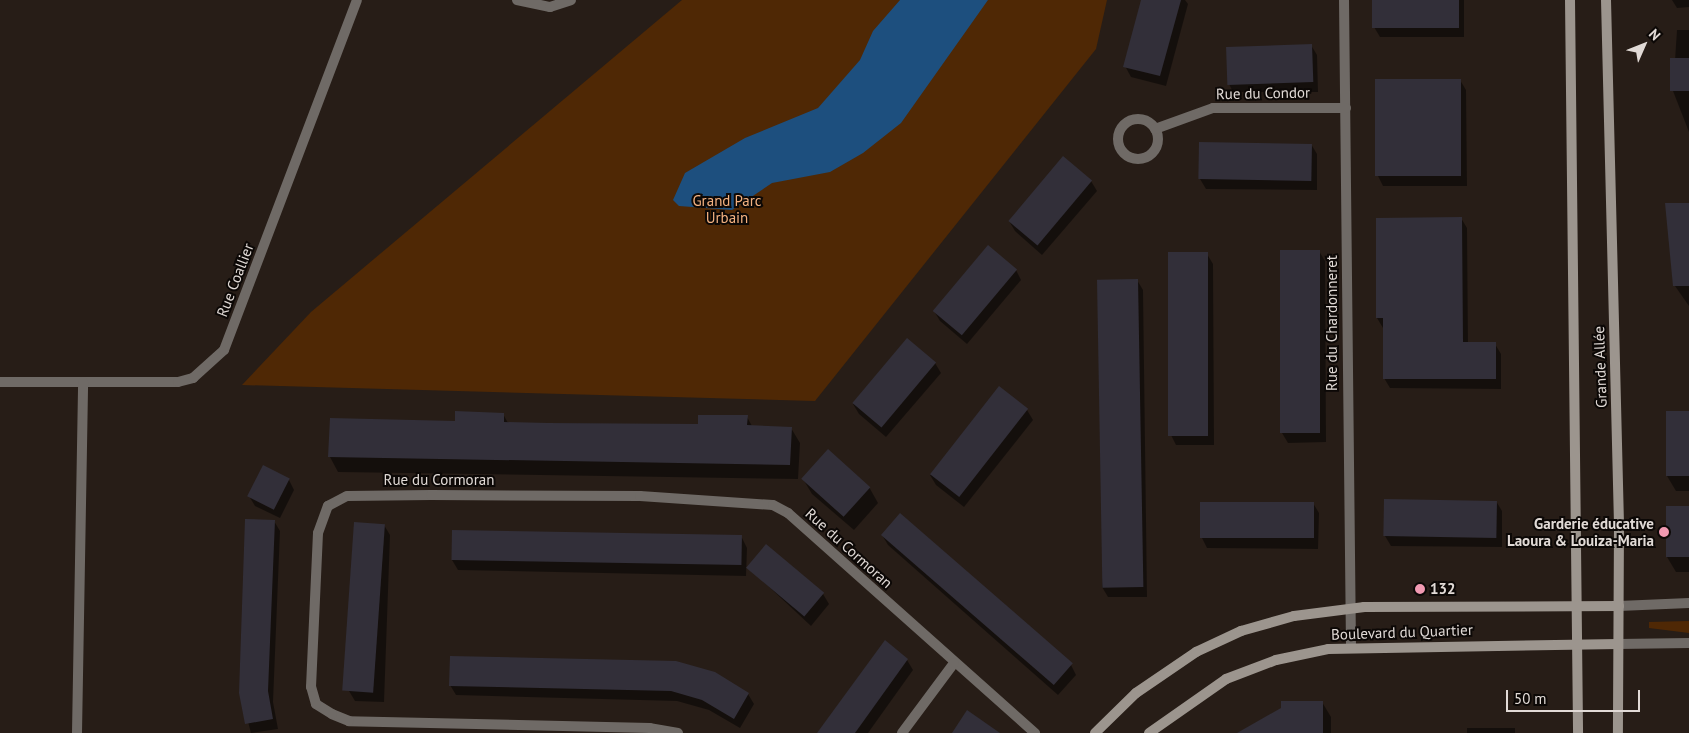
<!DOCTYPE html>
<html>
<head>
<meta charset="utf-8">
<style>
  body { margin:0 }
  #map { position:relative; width:1689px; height:733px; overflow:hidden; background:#271d17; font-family:"PT Sans",sans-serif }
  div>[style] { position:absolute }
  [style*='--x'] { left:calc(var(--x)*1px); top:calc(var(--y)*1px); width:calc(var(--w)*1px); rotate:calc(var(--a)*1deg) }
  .green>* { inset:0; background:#4f2805 }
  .water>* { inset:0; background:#1d4f7e }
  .shadow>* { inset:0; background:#0007; transform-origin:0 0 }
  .building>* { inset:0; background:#322f39; transform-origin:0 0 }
  .street>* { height:10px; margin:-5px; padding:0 5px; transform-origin:5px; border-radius:5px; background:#6f6a66 }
  .street>.ring { margin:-5px; padding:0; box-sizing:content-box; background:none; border:10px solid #6f6a66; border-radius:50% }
  .secondary>* { height:10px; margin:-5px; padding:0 5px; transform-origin:5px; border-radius:5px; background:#9c958e }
  .dots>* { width:14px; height:14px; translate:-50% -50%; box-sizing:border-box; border:2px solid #0c0806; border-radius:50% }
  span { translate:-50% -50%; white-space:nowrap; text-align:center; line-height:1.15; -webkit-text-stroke:4px #0c0806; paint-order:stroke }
  .street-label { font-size:15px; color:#e1dad6 }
  .park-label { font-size:15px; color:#f4b281 }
  .poi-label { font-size:15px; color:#e1dad6; font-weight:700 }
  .right { translate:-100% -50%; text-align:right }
  .left { translate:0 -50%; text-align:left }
  .north { position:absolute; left:1619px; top:20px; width:50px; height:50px; -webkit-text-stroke:4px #0c0806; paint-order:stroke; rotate:46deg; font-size:14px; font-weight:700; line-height:20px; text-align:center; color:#e1dad6 }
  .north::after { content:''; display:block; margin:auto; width:18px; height:22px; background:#e1dad6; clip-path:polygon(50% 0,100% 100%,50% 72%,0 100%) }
  .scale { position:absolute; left:1506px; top:690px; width:134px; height:22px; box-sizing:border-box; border:2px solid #e1dad6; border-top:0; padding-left:6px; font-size:15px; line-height:18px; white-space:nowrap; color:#e1dad6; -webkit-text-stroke:4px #0c0806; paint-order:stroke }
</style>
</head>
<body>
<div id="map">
  <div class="green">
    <i style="clip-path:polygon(682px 0,1107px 0,1096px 49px,815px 401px,242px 385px,311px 312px)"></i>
    <i style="clip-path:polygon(1689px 621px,1689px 633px,1649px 628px,1649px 622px)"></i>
  </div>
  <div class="water">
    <i style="clip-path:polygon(900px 0,988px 0,901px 123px,863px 153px,830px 172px,772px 183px,732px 210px,679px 206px,673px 200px,685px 173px,745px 138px,818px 108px,860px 60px,873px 31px)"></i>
  </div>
  <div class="shadow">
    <i style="clip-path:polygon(1143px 0,1185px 0,1188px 4px,1166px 86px,1131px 77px,1125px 66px)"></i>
    <i style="clip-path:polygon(1374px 0,1464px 0,1464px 37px,1380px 37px,1374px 27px)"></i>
    <i style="clip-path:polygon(1672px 0,1689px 0,1689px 7px,1677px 8px)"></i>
    <i style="clip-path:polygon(1677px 30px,1689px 30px,1689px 132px,1673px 91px)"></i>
    <i style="clip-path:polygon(1311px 45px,1317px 55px,1318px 92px,1233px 92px,1228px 82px)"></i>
    <i style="clip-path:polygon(1460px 80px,1466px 90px,1467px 186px,1383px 186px,1378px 176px,1376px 81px)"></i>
    <i style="clip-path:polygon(1311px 144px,1317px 154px,1317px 190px,1206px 189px,1200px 179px)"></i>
    <i style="clip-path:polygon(1091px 181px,1097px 191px,1042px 255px,1015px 231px,1009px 221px)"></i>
    <i style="clip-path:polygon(1667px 204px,1689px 204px,1689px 306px,1675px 286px)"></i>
    <i style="clip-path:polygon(1461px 218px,1467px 228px,1468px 344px,1495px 344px,1501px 354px,1501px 389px,1390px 388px,1384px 378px,1383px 328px,1377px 318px)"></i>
    <i style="clip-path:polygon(1319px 251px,1325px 261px,1326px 442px,1288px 443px,1282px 433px)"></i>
    <i style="clip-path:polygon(1207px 254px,1213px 264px,1214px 445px,1176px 445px,1171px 435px)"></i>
    <i style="clip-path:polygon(1016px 270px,1021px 280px,967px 344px,940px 321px,934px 311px)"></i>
    <i style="clip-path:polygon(1137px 280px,1143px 290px,1147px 597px,1108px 597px,1102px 587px)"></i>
    <i style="clip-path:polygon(935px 363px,941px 373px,886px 437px,859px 414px,853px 404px)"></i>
    <i style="clip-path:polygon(1027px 410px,1033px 420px,964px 507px,936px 485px,930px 475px)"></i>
    <i style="clip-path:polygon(1689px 412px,1689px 491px,1676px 491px,1667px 476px,1668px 413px)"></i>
    <i style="clip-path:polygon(503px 414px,508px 423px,699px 425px,747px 417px,752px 426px,791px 428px,800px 443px,798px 479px,338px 472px,330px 457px)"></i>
    <i style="clip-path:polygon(803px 479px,869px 487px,878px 503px,854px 530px,812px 494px)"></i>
    <i style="clip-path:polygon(289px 480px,294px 490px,280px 518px,255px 506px,249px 496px)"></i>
    <i style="clip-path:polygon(1496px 501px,1502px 511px,1502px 547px,1391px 546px,1385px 536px)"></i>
    <i style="clip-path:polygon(1202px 503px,1313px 503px,1319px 513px,1318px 549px,1207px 548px,1202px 538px)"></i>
    <i style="clip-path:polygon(1689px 507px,1689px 572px,1676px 572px,1667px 557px)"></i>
    <i style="clip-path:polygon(274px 521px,280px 531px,273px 702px,278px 729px,251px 733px,240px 692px)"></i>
    <i style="clip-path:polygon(356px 523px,384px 525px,390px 535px,384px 702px,355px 701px,349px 691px)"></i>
    <i style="clip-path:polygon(453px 532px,742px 538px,747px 548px,746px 576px,458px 570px,452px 560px)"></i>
    <i style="clip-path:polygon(882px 535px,1071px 665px,1076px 675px,1058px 695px,888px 545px)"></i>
    <i style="clip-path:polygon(749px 568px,823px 594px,829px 604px,811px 626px)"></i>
    <i style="clip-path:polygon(451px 657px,748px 694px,754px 704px,740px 728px,709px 710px,677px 701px,456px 695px,450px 685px)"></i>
    <i style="clip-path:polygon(907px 660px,913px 670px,868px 733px,819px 733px)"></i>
    <i style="clip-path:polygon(1322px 702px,1331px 717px,1331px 733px,1240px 733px)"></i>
    <i style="left:1467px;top:728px;width:48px;height:5px"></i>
  </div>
  <div class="building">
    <i style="clip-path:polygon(1141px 0,1181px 0,1160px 76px,1123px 67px)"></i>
    <i style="left:1372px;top:0;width:87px;height:28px"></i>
    <i style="left:1312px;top:44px;width:38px;height:86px;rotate:88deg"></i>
    <i style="left:1689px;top:58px;width:33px;height:19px;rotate:90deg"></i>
    <i style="left:1375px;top:79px;width:86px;height:97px"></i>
    <i style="left:1199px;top:142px;width:113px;height:37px;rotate:1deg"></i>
    <i style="left:1063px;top:156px;width:38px;height:85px;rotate:40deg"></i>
    <i style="clip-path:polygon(1665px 203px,1689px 203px,1689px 286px,1673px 286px)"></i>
    <i style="clip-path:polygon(1462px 217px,1463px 342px,1496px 342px,1496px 379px,1383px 379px,1383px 318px,1376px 318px,1376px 218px)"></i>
    <i style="left:988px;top:245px;width:38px;height:86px;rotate:40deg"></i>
    <i style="left:1280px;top:250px;width:40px;height:183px"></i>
    <i style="left:1168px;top:252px;width:40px;height:184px"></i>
    <i style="left:1138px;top:279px;width:308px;height:41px;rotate:89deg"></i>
    <i style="left:907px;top:338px;width:38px;height:85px;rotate:40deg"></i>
    <i style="left:999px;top:386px;width:37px;height:112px;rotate:38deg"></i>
    <i style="clip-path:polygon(455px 411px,504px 413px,504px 422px,548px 423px,698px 424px,698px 415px,748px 415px,747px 425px,792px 427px,790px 465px,328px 457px,330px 418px,455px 421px)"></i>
    <i style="left:1666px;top:411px;width:23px;height:65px"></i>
    <i style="left:828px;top:449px;width:57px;height:40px;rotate:42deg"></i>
    <i style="left:263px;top:465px;width:30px;height:35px;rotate:27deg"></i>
    <i style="left:1384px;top:499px;width:113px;height:37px;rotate:1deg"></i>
    <i style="left:1200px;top:502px;width:114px;height:36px"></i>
    <i style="left:1666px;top:506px;width:23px;height:51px"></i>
    <i style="left:900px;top:513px;width:229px;height:29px;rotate:41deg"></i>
    <i style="clip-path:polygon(245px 519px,275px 520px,268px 691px,273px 719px,245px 724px,239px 693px)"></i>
    <i style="left:354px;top:522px;width:31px;height:169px;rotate:4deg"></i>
    <i style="left:452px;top:530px;width:290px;height:30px;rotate:1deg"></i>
    <i style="left:766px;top:544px;width:76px;height:31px;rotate:40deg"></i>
    <i style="clip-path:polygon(885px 640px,908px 659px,855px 733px,817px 733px)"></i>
    <i style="clip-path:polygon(450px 656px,676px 661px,715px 672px,749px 693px,734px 719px,702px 700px,671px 691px,449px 686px)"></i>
    <i style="clip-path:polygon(1281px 701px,1323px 701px,1323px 733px,1237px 733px,1281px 708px)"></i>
    <i style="clip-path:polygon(967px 710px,1000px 733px,952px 733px)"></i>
  </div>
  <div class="street">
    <i style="--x:517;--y:0;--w:34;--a:12"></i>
    <i style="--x:550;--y:7;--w:22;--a:-18"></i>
    <i style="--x:1344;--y:0;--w:647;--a:89.38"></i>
    <i class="ring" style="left:1118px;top:119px;width:30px;height:30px"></i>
    <i style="--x:1155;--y:129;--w:62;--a:-19.9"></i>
    <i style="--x:1213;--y:108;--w:133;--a:0"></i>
    <i style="--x:0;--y:382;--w:178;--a:0"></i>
    <i style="--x:178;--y:382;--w:16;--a:-15"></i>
    <i style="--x:193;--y:378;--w:42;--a:-42.1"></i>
    <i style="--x:224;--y:350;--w:374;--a:-69.2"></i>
    <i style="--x:1619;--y:606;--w:70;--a:-2.5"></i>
    <i style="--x:1618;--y:644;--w:71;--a:-0.8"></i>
    <i style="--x:77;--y:733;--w:351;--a:-89"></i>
    <i style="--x:678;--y:733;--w:28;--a:-170"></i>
    <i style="--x:650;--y:728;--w:301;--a:-178.7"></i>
    <i style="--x:349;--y:721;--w:18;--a:-158"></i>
    <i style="--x:332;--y:714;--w:19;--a:-148"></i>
    <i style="--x:316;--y:704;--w:18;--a:-106"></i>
    <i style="--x:311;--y:687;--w:154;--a:-87.4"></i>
    <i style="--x:318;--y:533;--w:29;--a:-70"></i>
    <i style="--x:328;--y:506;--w:21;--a:-28"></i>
    <i style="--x:347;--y:496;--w:84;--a:-0.7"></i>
    <i style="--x:431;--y:495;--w:209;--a:0.3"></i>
    <i style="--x:640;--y:496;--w:133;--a:3.9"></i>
    <i style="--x:773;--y:505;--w:17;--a:28"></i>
    <i style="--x:788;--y:513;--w:331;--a:41.7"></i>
    <i style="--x:902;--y:733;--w:87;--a:-53.4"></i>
  </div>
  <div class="secondary">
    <i style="--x:1570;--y:0;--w:733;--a:89.37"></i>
    <i style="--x:1606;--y:0;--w:526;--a:88.58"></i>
    <i style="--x:1619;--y:526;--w:207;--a:90.3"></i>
    <i style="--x:1095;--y:733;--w:57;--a:-44.3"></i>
    <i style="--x:1136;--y:693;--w:73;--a:-34.3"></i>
    <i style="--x:1196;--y:652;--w:50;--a:-25"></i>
    <i style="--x:1241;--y:631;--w:55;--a:-15.8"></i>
    <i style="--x:1294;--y:616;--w:71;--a:-7.3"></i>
    <i style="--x:1364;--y:607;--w:255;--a:-0.2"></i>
    <i style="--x:1149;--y:733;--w:94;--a:-35"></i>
    <i style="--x:1226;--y:679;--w:53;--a:-20.8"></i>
    <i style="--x:1276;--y:660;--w:53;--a:-11.9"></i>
    <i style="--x:1328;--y:649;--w:290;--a:-1"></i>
  </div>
  <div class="dots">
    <i style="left:1664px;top:532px;background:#f19ab2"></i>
    <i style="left:1420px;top:589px;background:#f19ab2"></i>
  </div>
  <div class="street-label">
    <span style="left:1263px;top:93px;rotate:-1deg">Rue du Condor</span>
    <span style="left:235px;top:280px;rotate:-69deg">Rue Coallier</span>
    <span style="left:1332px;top:323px;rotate:-90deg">Rue du Chardonneret</span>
    <span style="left:1600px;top:367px;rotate:-92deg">Grande Allée</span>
    <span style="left:439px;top:480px">Rue du Cormoran</span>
    <span style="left:849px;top:548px;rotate:42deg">Rue du Cormoran</span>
    <span style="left:1402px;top:632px;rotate:-2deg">Boulevard du Quartier</span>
  </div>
  <div class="park-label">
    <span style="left:727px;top:209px">Grand Parc<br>Urbain</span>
  </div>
  <div class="poi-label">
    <span class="right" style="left:1654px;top:532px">Garderie éducative<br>Laoura &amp; Louiza-Maria</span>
    <span class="left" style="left:1430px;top:589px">132</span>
  </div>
  <div class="north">N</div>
  <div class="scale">50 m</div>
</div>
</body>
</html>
